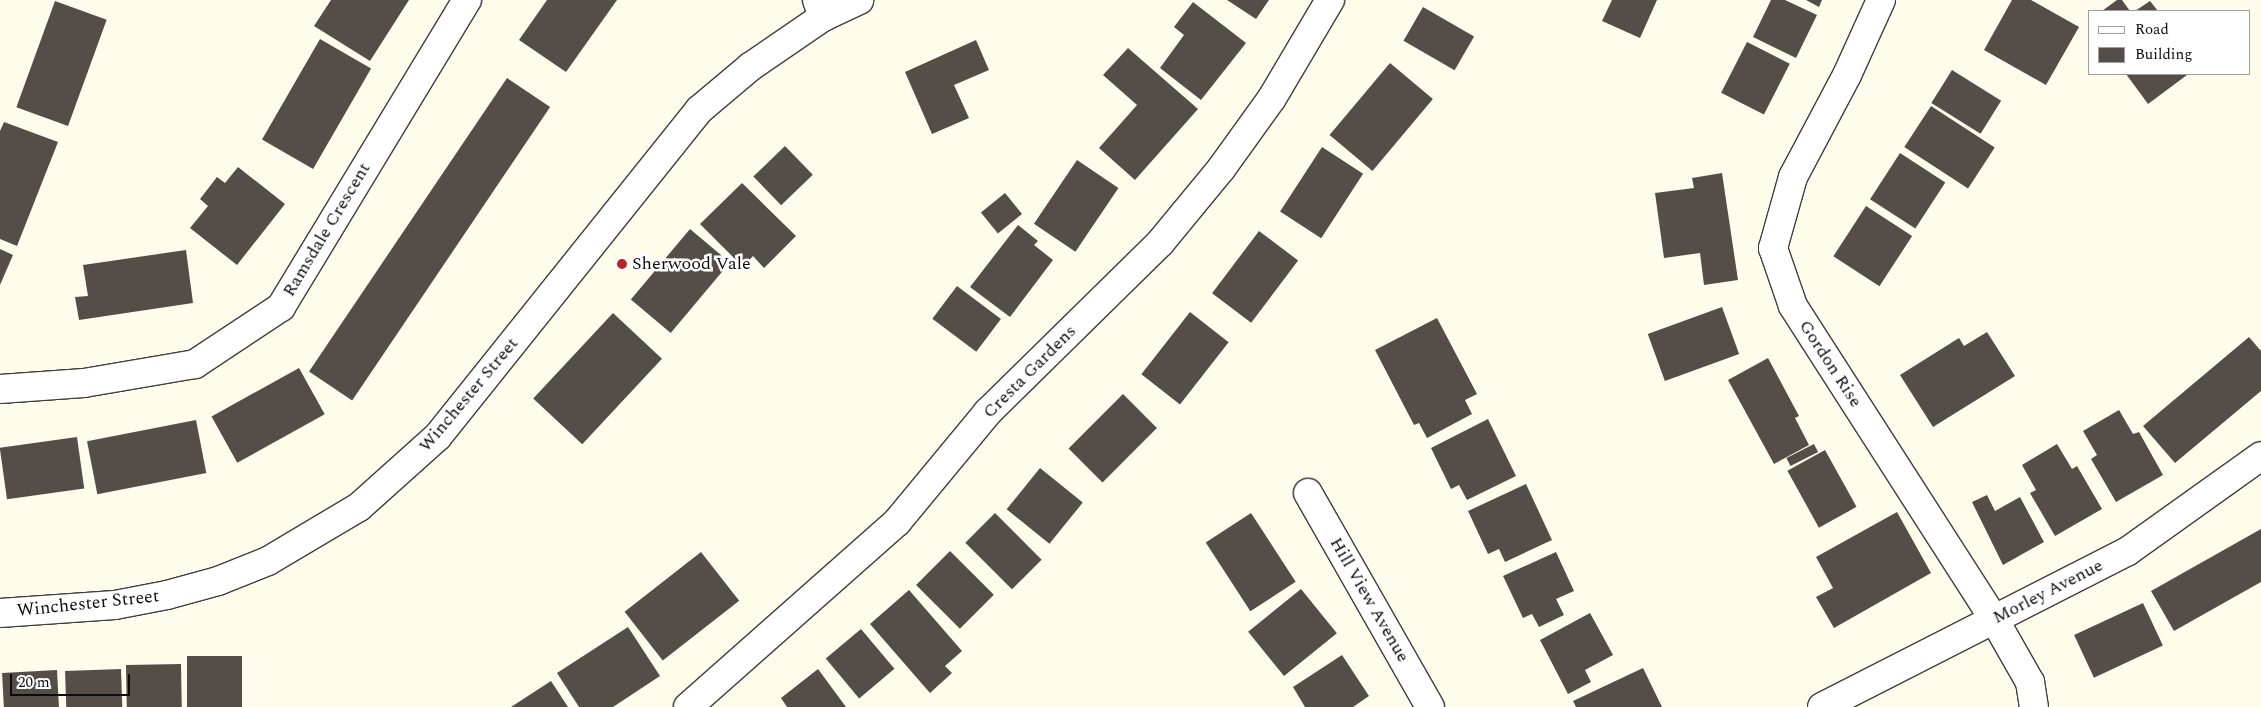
<!DOCTYPE html>
<html>
<head>
<meta charset="utf-8">
<style>
  body { margin:0 }
  #map { position:relative; width:2261px; height:707px; overflow:hidden; background:#fffceb; font-family:Spectral,serif }
  div>[style] { position:absolute }
  [style*='--x'] { left:calc(var(--x)*1px); top:calc(var(--y)*1px); width:calc(var(--w)*1px); rotate:calc(var(--a)*1deg) }
  .building>* { inset:0; background:#554e48; transform-origin:0 0 }
  .roads { filter:drop-shadow(1px 0 #3f3f3f) drop-shadow(-1px 0 #3f3f3f) drop-shadow(0 1px #3f3f3f) drop-shadow(0 -1px #3f3f3f) }
  .minor>* { height:28px; margin:-14px; padding:0 14px; transform-origin:14px; border-radius:14px; background:#fff }
  .tertiary>* { height:28px; margin:-14px; padding:0 14px; transform-origin:14px; border-radius:14px; background:#fff }
  .dots>* { width:14px; height:14px; translate:-50% -50%; box-sizing:border-box; border:2px solid #fff; border-radius:50% }
  span { translate:-50% -50%; white-space:nowrap; text-align:center; line-height:1.15; -webkit-text-stroke:5px #fff; paint-order:stroke }
  .street-label { font-size:18px; color:#0c0c0c }
  .poi-label { font-size:18px; color:#0c0c0c }
  .left { translate:0 -50%; text-align:left }
  .legend { position:absolute; left:2088px; top:10px; width:162px; height:65px; box-sizing:border-box; background:#fff; border:1px solid #9e9e9e; margin:0; padding:6px 9px; list-style:none; font-size:15px; color:#0c0c0c }
  .legend li { display:flex; align-items:center; gap:10px; height:25px }
  .legend b { width:25px; border:1px solid #9e9e9e }
  .scale { position:absolute; left:10px; top:674px; width:120px; height:22px; box-sizing:border-box; border:2px solid #0c0c0c; border-top:0; padding-left:6px; font-size:15px; line-height:18px; white-space:nowrap; color:#0c0c0c; -webkit-text-stroke:4px #fff; paint-order:stroke }
</style>
</head>
<body>
<div id="map">
  <div class="building">
    <i style="clip-path:polygon(331px 0,409px 0,370px 61px,314px 26px)"></i>
    <i style="clip-path:polygon(547px 0,617px 0,566px 72px,519px 40px)"></i>
    <i style="clip-path:polygon(1227px 0,1269px 0,1256px 19px)"></i>
    <i style="clip-path:polygon(1612px 0,1657px 0,1640px 38px,1602px 21px)"></i>
    <i style="clip-path:polygon(1771px 0,1785px 0,1817px 15px,1796px 58px,1753px 37px)"></i>
    <i style="clip-path:polygon(1806px 0,1822px 0,1819px 7px)"></i>
    <i style="clip-path:polygon(2012px 0,2031px 0,2079px 27px,2046px 85px,1984px 50px)"></i>
    <i style="clip-path:polygon(2117px 0,2122px 0,2130px 11px,2102px 11px)"></i>
    <i style="left:55px;top:1px;width:55px;height:113px;rotate:20deg"></i>
    <i style="clip-path:polygon(2150px 1px,2158px 11px,2135px 11px)"></i>
    <i style="clip-path:polygon(1193px 2px,1246px 43px,1201px 100px,1160px 68px,1184px 35px,1174px 27px)"></i>
    <i style="left:1423px;top:7px;width:59px;height:39px;rotate:30deg"></i>
    <i style="left:320px;top:39px;width:59px;height:116px;rotate:30deg"></i>
    <i style="clip-path:polygon(976px 40px,989px 70px,954px 85px,969px 118px,932px 134px,905px 72px)"></i>
    <i style="left:1747px;top:42px;width:48px;height:57px;rotate:27deg"></i>
    <i style="clip-path:polygon(1128px 48px,1198px 109px,1135px 180px,1099px 148px,1137px 105px,1103px 75px)"></i>
    <i style="left:1390px;top:63px;width:56px;height:94px;rotate:40deg"></i>
    <i style="left:1952px;top:70px;width:58px;height:39px;rotate:32deg"></i>
    <i style="clip-path:polygon(2126px 74px,2186px 74px,2187px 75px,2148px 104px)"></i>
    <i style="left:507px;top:78px;width:52px;height:354px;rotate:34deg"></i>
    <i style="left:1931px;top:106px;width:76px;height:49px;rotate:33deg"></i>
    <i style="clip-path:polygon(4px 122px,58px 142px,17px 246px,0 239px,0 131px)"></i>
    <i style="left:785px;top:146px;width:40px;height:44px;rotate:46deg"></i>
    <i style="left:1322px;top:147px;width:49px;height:77px;rotate:33deg"></i>
    <i style="left:1900px;top:153px;width:54px;height:55px;rotate:33deg"></i>
    <i style="left:1077px;top:160px;width:50px;height:77px;rotate:34deg"></i>
    <i style="clip-path:polygon(238px 167px,285px 204px,237px 265px,190px 228px,208px 206px,200px 199px,217px 177px,225px 183px)"></i>
    <i style="clip-path:polygon(1722px 173px,1738px 280px,1704px 285px,1700px 253px,1664px 258px,1655px 193px,1694px 188px,1692px 178px)"></i>
    <i style="clip-path:polygon(742px 183px,796px 236px,764px 268px,753px 256px,743px 267px,700px 224px)"></i>
    <i style="left:1005px;top:193px;width:27px;height:31px;rotate:51deg"></i>
    <i style="left:1866px;top:206px;width:55px;height:60px;rotate:33deg"></i>
    <i style="clip-path:polygon(1018px 225px,1038px 241px,1034px 245px,1053px 260px,1010px 317px,970px 287px)"></i>
    <i style="left:690px;top:229px;width:52px;height:92px;rotate:40deg"></i>
    <i style="left:1259px;top:231px;width:49px;height:78px;rotate:37deg"></i>
    <i style="clip-path:polygon(0 249px,13px 255px,0 285px)"></i>
    <i style="clip-path:polygon(186px 250px,193px 303px,79px 320px,75px 297px,88px 296px,83px 265px)"></i>
    <i style="left:957px;top:286px;width:55px;height:41px;rotate:37deg"></i>
    <i style="left:1722px;top:307px;width:50px;height:79px;rotate:70deg"></i>
    <i style="left:1190px;top:312px;width:49px;height:79px;rotate:38deg"></i>
    <i style="left:613px;top:313px;width:67px;height:117px;rotate:43deg"></i>
    <i style="clip-path:polygon(1437px 318px,1477px 394px,1465px 400px,1472px 414px,1427px 438px,1419px 423px,1414px 425px,1375px 350px)"></i>
    <i style="clip-path:polygon(1987px 332px,2015px 376px,1933px 427px,1900px 375px,1959px 338px,1964px 346px)"></i>
    <i style="clip-path:polygon(2249px 337px,2261px 351px,2261px 391px,2175px 463px,2143px 426px)"></i>
    <i style="clip-path:polygon(1768px 358px,1799px 416px,1795px 418px,1809px 445px,1774px 464px,1728px 380px)"></i>
    <i style="left:299px;top:368px;width:53px;height:100px;rotate:61deg"></i>
    <i style="left:1123px;top:394px;width:48px;height:77px;rotate:45deg"></i>
    <i style="clip-path:polygon(2119px 410px,2133px 434px,2139px 432px,2163px 475px,2116px 502px,2091px 459px,2097px 455px,2083px 431px)"></i>
    <i style="clip-path:polygon(1488px 419px,1516px 476px,1467px 500px,1459px 485px,1451px 489px,1431px 448px)"></i>
    <i style="left:196px;top:420px;width:54px;height:111px;rotate:79deg"></i>
    <i style="left:77px;top:437px;width:52px;height:78px;rotate:82deg"></i>
    <i style="left:1814px;top:444px;width:9px;height:31px;rotate:63deg"></i>
    <i style="clip-path:polygon(2057px 444px,2072px 469px,2077px 466px,2102px 509px,2055px 536px,2030px 493px,2036px 490px,2022px 465px)"></i>
    <i style="left:1825px;top:450px;width:65px;height:43px;rotate:61deg"></i>
    <i style="left:1040px;top:468px;width:55px;height:53px;rotate:39deg"></i>
    <i style="clip-path:polygon(1526px 484px,1552px 540px,1505px 562px,1499px 549px,1488px 554px,1468px 511px)"></i>
    <i style="clip-path:polygon(1987px 495px,1995px 511px,2020px 497px,2044px 542px,2003px 565px,1972px 502px)"></i>
    <i style="clip-path:polygon(1897px 512px,1931px 573px,1834px 628px,1816px 597px,1833px 588px,1816px 557px)"></i>
    <i style="left:995px;top:513px;width:66px;height:42px;rotate:45deg"></i>
    <i style="left:1251px;top:513px;width:82px;height:54px;rotate:57deg"></i>
    <i style="clip-path:polygon(2261px 529px,2261px 582px,2174px 631px,2151px 591px)"></i>
    <i style="left:950px;top:551px;width:62px;height:48px;rotate:45deg"></i>
    <i style="left:701px;top:552px;width:62px;height:97px;rotate:52deg"></i>
    <i style="clip-path:polygon(1556px 552px,1574px 591px,1556px 599px,1564px 615px,1539px 627px,1532px 614px,1523px 618px,1503px 576px)"></i>
    <i style="left:1301px;top:589px;width:57px;height:68px;rotate:51deg"></i>
    <i style="clip-path:polygon(909px 590px,962px 651px,945px 666px,952px 673px,930px 693px,870px 624px)"></i>
    <i style="left:2143px;top:603px;width:47px;height:76px;rotate:65deg"></i>
    <i style="clip-path:polygon(1590px 613px,1613px 655px,1585px 670px,1591px 682px,1568px 694px,1540px 640px)"></i>
    <i style="clip-path:polygon(628px 627px,660px 676px,613px 707px,579px 707px,557px 673px)"></i>
    <i style="left:861px;top:629px;width:52px;height:46px;rotate:50deg"></i>
    <i style="clip-path:polygon(1342px 655px,1369px 696px,1353px 707px,1305px 707px,1293px 687px)"></i>
    <i style="left:187px;top:656px;width:55px;height:51px"></i>
    <i style="left:181px;top:664px;width:43px;height:55px;rotate:89deg"></i>
    <i style="clip-path:polygon(1643px 668px,1662px 707px,1576px 707px,1573px 701px)"></i>
    <i style="left:121px;top:669px;width:38px;height:56px;rotate:88deg"></i>
    <i style="clip-path:polygon(818px 669px,846px 707px,787px 707px,781px 698px)"></i>
    <i style="left:57px;top:670px;width:37px;height:55px;rotate:87deg"></i>
    <i style="clip-path:polygon(551px 681px,568px 707px,511px 707px)"></i>
  </div>
  <div class="roads">
    <div class="minor">
      <i style="--x:817;--y:0;--w:18;--a:71"></i>
      <i style="--x:1881;--y:0;--w:82;--a:114.4"></i>
      <i style="--x:1847;--y:75;--w:115;--a:117.9"></i>
      <i style="--x:1793;--y:177;--w:74;--a:105.7"></i>
      <i style="--x:1773;--y:248;--w:61;--a:71"></i>
      <i style="--x:1793;--y:306;--w:372;--a:57.3"></i>
      <i style="--x:1994;--y:619;--w:73;--a:60.3"></i>
      <i style="--x:2030;--y:682;--w:25;--a:81"></i>
      <i style="--x:0;--y:389;--w:84;--a:-4.1"></i>
      <i style="--x:84;--y:383;--w:113;--a:-9.7"></i>
      <i style="--x:195;--y:364;--w:103;--a:-33.5"></i>
      <i style="--x:281;--y:307;--w:359;--a:-58.8"></i>
      <i style="--x:1308;--y:493;--w:246;--a:60.3"></i>
      <i style="--x:688;--y:707;--w:279;--a:-41.5"></i>
      <i style="--x:897;--y:522;--w:143;--a:-50.4"></i>
      <i style="--x:988;--y:412;--w:241;--a:-44.5"></i>
      <i style="--x:1160;--y:243;--w:96;--a:-50.5"></i>
      <i style="--x:1221;--y:169;--w:87;--a:-54.3"></i>
      <i style="--x:1272;--y:98;--w:114;--a:-59.4"></i>
      <i style="--x:1822;--y:707;--w:343;--a:-27"></i>
      <i style="--x:2128;--y:551;--w:163;--a:-35.5"></i>
    </div>
    <div class="tertiary">
      <i style="--x:0;--y:613;--w:115;--a:-4"></i>
      <i style="--x:115;--y:605;--w:53;--a:-10.9"></i>
      <i style="--x:167;--y:595;--w:53;--a:-15.4"></i>
      <i style="--x:218;--y:581;--w:54;--a:-21.8"></i>
      <i style="--x:268;--y:561;--w:106;--a:-30.7"></i>
      <i style="--x:359;--y:507;--w:106;--a:-41.9"></i>
      <i style="--x:438;--y:436;--w:418;--a:-51.3"></i>
      <i style="--x:699;--y:110;--w:67;--a:-40.1"></i>
      <i style="--x:750;--y:67;--w:88;--a:-34.4"></i>
      <i style="--x:823;--y:17;--w:40;--a:-25"></i>
    </div>
  </div>
  <div class="dots">
    <i style="left:622px;top:264px;background:#bd2524"></i>
  </div>
  <div class="street-label">
    <span style="left:327px;top:230px;rotate:-59deg">Ramsdale Crescent</span>
    <span style="left:1830px;top:364px;rotate:57deg">Gordon Rise</span>
    <span style="left:1030px;top:372px;rotate:-45deg">Cresta Gardens</span>
    <span style="left:469px;top:395px;rotate:-50deg">Winchester Street</span>
    <span style="left:2048px;top:592px;rotate:-27deg">Morley Avenue</span>
    <span style="left:1369px;top:600px;rotate:60deg">Hill View Avenue</span>
    <span style="left:88px;top:604px;rotate:-6deg">Winchester Street</span>
  </div>
  <div class="poi-label">
    <span class="left" style="left:632px;top:264px">Sherwood Vale</span>
  </div>
  <ul class="legend">
  <li><b style="height:6px;background:#fff"></b>Road</li>
  <li><b style="height:14px;background:#554e48"></b>Building</li>
  </ul>
  <div class="scale">20 m</div>
</div>
</body>
</html>
